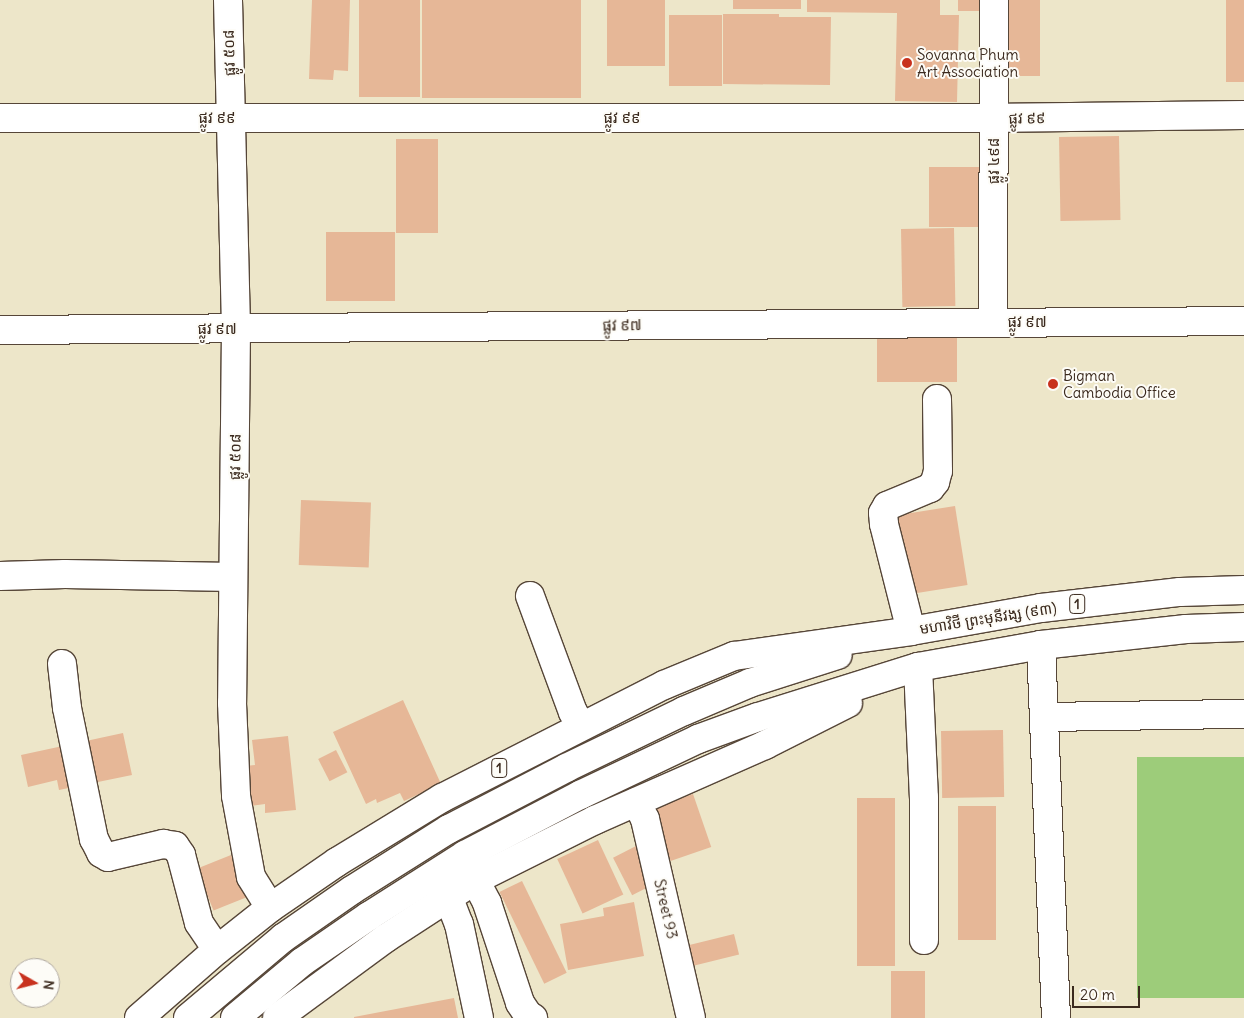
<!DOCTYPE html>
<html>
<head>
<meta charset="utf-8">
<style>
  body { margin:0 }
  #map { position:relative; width:1244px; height:1018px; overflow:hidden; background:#ede6c9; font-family:Delius,"Noto Sans Khmer",sans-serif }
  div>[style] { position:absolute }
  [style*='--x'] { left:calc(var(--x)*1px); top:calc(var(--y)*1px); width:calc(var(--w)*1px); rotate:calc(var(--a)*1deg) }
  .green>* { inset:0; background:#9dcc7a; transform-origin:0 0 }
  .building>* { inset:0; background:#e6b797; transform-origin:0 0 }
  .roads { filter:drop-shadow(1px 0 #564638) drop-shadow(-1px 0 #564638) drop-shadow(0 1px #564638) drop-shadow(0 -1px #564638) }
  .minor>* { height:28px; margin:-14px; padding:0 14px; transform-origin:14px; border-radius:14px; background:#fff }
  .highway>* { height:28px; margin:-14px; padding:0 14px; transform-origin:14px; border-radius:14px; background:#fff }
  .dots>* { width:14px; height:14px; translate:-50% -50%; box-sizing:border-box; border:2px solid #fdfcf7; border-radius:50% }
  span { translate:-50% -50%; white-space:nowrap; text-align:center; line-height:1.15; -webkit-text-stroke:4px #fdfcf7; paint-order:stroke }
  .shield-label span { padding:1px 4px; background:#fdfcf7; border:1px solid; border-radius:4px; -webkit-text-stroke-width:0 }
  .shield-label { font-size:14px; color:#3b2a1e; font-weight:700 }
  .street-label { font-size:15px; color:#3b2a1e }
  .poi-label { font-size:15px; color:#3b2a1e }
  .left { translate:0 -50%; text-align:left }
  .north { position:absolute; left:10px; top:958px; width:50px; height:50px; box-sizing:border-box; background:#fdfcf7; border:1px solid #afa8a0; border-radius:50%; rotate:98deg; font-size:14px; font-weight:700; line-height:20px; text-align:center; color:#3b2a1e }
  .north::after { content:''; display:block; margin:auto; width:18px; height:22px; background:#c8321e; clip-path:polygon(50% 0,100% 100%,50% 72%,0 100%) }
  .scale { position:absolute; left:1072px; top:986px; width:68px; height:22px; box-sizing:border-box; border:2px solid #3b2a1e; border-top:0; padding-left:6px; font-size:15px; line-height:18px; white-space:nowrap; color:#3b2a1e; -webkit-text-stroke:4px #fdfcf7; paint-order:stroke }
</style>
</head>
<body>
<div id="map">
  <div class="green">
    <i style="left:1244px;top:757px;width:241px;height:107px;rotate:90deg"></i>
  </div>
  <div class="building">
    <i style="clip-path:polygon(312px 0,350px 0,348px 71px,334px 70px,333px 80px,309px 79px)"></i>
    <i style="left:359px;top:0;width:61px;height:97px"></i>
    <i style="left:422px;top:0;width:159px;height:98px"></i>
    <i style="left:607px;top:0;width:58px;height:66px"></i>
    <i style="left:733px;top:0;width:68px;height:9px"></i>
    <i style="clip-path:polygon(807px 0,940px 0,940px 15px,959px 15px,957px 102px,895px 101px,897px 13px,807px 12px)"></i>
    <i style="left:958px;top:0;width:28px;height:11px"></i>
    <i style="left:993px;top:0;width:47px;height:76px"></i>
    <i style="left:1226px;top:0;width:18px;height:82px"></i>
    <i style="clip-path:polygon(723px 14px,779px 14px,779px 17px,831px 17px,830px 85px,723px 84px)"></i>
    <i style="left:669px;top:15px;width:53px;height:71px"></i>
    <i style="left:1119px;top:136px;width:84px;height:60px;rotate:89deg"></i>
    <i style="left:396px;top:139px;width:42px;height:94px"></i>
    <i style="left:980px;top:167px;width:60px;height:51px;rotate:90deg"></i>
    <i style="left:954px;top:228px;width:78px;height:53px;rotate:89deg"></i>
    <i style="left:326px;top:232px;width:69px;height:69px"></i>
    <i style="left:877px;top:332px;width:80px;height:50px"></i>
    <i style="left:301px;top:500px;width:70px;height:65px;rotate:2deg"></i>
    <i style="left:955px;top:506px;width:80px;height:59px;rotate:81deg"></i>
    <i style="clip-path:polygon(403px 700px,441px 784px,404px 801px,400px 793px,377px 803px,376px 799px,366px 804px,333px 732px)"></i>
    <i style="left:1003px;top:730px;width:67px;height:62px;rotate:89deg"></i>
    <i style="clip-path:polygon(123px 733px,132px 775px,59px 790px,57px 780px,28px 787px,21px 755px)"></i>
    <i style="clip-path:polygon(288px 736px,296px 810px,265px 813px,265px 804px,249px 806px,245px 766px,255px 765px,252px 740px)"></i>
    <i style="left:336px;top:750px;width:25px;height:20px;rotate:63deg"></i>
    <i style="left:693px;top:794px;width:56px;height:43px;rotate:71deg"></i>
    <i style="left:857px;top:798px;width:38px;height:168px"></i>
    <i style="left:996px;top:806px;width:134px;height:38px;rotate:90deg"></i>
    <i style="left:598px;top:840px;width:60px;height:45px;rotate:65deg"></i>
    <i style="left:638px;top:845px;width:42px;height:28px;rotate:63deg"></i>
    <i style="left:231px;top:855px;width:45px;height:37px;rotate:68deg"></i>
    <i style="left:522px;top:881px;width:102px;height:25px;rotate:64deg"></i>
    <i style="clip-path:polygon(634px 902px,644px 956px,568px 970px,560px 924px,604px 916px,603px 908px)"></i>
    <i style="left:734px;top:934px;width:21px;height:47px;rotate:76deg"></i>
    <i style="left:925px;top:971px;width:47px;height:34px;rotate:90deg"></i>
    <i style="clip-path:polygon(454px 998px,458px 1018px,354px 1018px,354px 1017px)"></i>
  </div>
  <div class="roads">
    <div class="minor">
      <i style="--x:228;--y:0;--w:329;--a:88.6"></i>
      <i style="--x:236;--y:329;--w:374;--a:90.6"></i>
      <i style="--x:232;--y:703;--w:93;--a:87.5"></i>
      <i style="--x:236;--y:796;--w:82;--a:79.5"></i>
      <i style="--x:251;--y:877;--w:36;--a:58"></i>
      <i style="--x:0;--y:118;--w:994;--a:0"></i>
      <i style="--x:994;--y:118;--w:250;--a:-0.7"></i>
      <i style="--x:993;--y:322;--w:322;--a:-89.8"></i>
      <i style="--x:0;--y:330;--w:1244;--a:-0.41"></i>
      <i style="--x:0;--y:576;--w:65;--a:-1.8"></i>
      <i style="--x:65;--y:574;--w:168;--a:1"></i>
      <i style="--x:530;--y:596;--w:124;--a:69.7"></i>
      <i style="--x:573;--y:712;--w:16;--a:60"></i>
      <i style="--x:911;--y:631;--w:110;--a:-104.2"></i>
      <i style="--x:884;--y:524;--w:11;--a:-95"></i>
      <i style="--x:883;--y:513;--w:8;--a:-60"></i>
      <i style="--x:887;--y:506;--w:47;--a:-22.7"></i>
      <i style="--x:930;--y:488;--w:8;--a:-50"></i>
      <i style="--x:935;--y:482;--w:11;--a:-75"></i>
      <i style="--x:938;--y:471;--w:72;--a:-90.8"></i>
      <i style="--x:1041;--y:645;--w:373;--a:87.7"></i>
      <i style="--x:62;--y:664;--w:44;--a:83.5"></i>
      <i style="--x:67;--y:708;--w:134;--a:78.4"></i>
      <i style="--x:94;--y:839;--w:16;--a:63"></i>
      <i style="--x:101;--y:853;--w:8;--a:30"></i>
      <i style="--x:108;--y:857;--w:57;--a:-13.3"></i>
      <i style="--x:163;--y:844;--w:12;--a:9"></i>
      <i style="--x:175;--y:846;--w:11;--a:56"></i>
      <i style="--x:181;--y:855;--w:70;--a:75.2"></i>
      <i style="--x:199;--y:923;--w:32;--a:56"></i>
      <i style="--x:918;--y:667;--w:131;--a:87.4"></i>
      <i style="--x:924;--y:798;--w:142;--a:90"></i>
      <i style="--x:1045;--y:717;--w:199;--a:-0.9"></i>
      <i style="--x:636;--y:802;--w:19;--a:62"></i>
      <i style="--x:645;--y:819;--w:204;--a:77"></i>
      <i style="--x:475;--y:880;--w:26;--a:62"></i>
      <i style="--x:487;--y:903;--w:105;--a:71.7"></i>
      <i style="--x:520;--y:1003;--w:14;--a:56"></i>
      <i style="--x:528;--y:1015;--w:6;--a:31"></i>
      <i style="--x:448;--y:896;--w:30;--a:69"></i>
      <i style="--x:459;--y:924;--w:96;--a:78"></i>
    </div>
    <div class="highway">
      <i style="--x:139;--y:1018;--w:103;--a:-41.1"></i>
      <i style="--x:217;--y:950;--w:68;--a:-38.4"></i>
      <i style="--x:270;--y:908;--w:81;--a:-34.5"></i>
      <i style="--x:337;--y:862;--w:123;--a:-31.4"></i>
      <i style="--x:442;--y:798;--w:249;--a:-27"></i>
      <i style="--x:664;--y:685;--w:76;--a:-22.5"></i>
      <i style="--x:734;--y:656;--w:179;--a:-8"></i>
      <i style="--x:911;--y:631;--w:132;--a:-10"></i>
      <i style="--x:1041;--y:608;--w:140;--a:-6.6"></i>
      <i style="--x:1180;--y:592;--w:64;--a:-1.8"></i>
      <i style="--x:188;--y:1018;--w:124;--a:-40.1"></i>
      <i style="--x:283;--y:938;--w:84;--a:-34.8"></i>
      <i style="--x:352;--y:890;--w:115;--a:-32.2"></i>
      <i style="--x:449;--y:829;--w:132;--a:-27.5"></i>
      <i style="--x:566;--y:768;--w:131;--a:-25.8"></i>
      <i style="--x:684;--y:711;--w:72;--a:-23"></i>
      <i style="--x:750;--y:683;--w:92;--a:-17.7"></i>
      <i style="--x:235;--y:1018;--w:87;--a:-39.9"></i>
      <i style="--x:302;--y:962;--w:81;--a:-34.5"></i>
      <i style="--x:369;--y:916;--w:114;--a:-32.4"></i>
      <i style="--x:465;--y:855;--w:130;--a:-27.6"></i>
      <i style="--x:580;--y:795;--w:131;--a:-25.4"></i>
      <i style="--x:698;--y:739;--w:64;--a:-20.1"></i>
      <i style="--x:758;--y:717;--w:168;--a:-17.4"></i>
      <i style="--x:918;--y:667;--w:125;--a:-10.1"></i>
      <i style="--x:1041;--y:645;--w:146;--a:-6.3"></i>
      <i style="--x:1186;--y:629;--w:58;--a:-2"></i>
      <i style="--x:277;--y:1018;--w:135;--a:-36.3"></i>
      <i style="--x:386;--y:938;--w:106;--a:-33.1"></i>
      <i style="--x:475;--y:880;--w:134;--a:-26.6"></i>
      <i style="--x:595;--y:820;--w:186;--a:-23.8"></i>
      <i style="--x:765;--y:745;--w:93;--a:-26.8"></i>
    </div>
  </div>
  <div class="dots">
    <i style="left:907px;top:63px;background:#c8321e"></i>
    <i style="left:1053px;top:384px;background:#c8321e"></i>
  </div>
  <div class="shield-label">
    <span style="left:1077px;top:604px">1</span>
    <span style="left:499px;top:768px">1</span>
  </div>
  <div class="street-label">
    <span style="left:229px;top:53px;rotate:-92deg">ផ្លូវ ៥០៨</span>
    <span style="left:217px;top:118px">ផ្លូវ ៩៩</span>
    <span style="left:622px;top:118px">ផ្លូវ ៩៩</span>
    <span style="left:1027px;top:118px;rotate:-1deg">ផ្លូវ ៩៩</span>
    <span style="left:994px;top:161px;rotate:-90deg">ផ្លូវ ៤៩៨</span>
    <span style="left:1027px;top:322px">ផ្លូវ ៩៧</span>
    <span style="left:622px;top:325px;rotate:-1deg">ផ្លូវ ៩៧</span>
    <span style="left:217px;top:329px">ផ្លូវ ៩៧</span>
    <span style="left:235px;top:457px;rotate:-89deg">ផ្លូវ ៥០៨</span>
    <span style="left:988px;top:618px;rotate:-9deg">មហាវិថី ព្រះមុនីវង្ស (៩៣)</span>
    <span style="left:666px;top:909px;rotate:77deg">Street 93</span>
  </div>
  <div class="poi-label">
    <span class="left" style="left:917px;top:63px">Sovanna Phum<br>Art Association</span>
    <span class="left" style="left:1063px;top:384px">Bigman<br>Cambodia Office</span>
  </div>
  <div class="north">N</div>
  <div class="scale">20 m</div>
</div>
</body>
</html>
